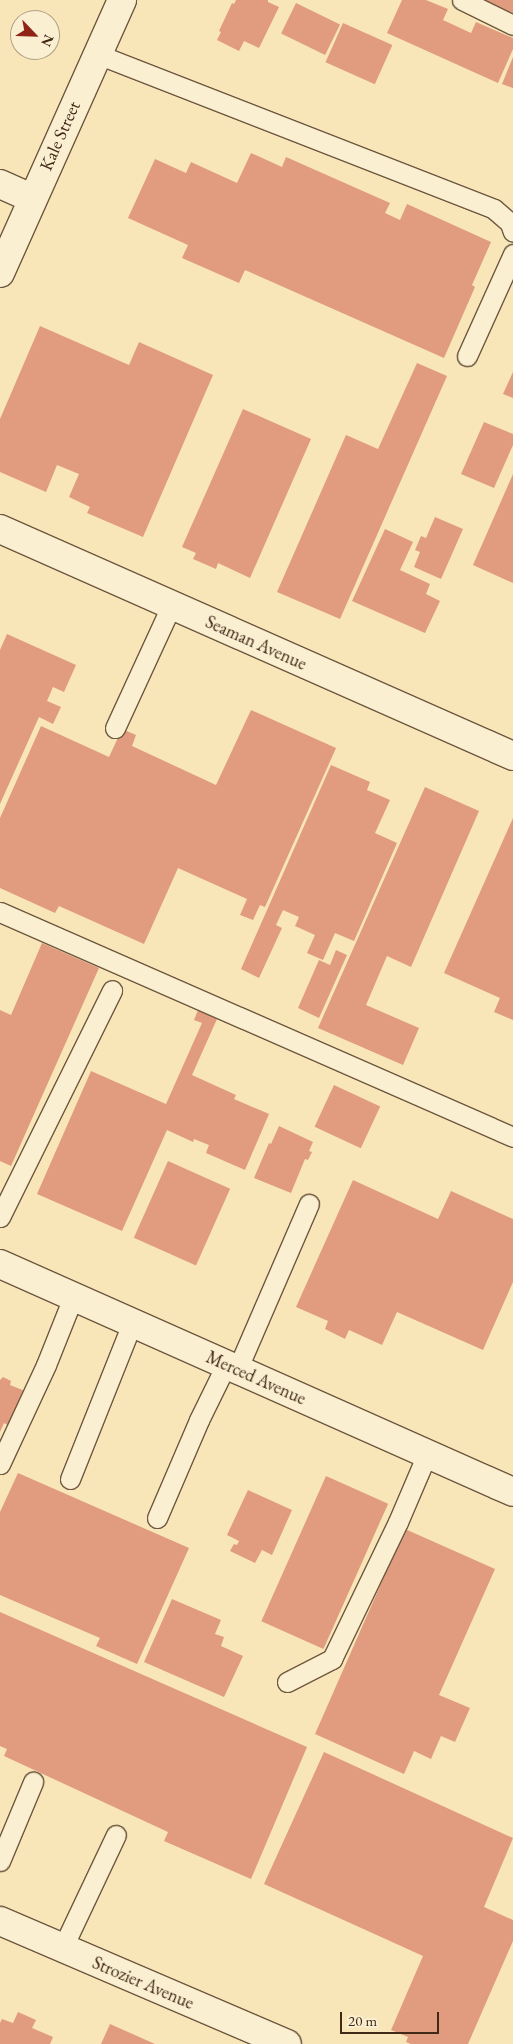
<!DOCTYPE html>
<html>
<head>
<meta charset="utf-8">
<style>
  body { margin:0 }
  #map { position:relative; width:513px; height:2044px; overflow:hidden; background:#f8e6b8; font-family:"EB Garamond",serif }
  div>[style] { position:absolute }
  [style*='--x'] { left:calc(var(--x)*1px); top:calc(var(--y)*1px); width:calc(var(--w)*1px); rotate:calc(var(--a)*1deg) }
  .building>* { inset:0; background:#e19b7e; transform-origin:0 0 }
  .roads { filter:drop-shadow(1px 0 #6f5840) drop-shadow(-1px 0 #6f5840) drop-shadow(0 1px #6f5840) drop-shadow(0 -1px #6f5840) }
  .lane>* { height:19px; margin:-9.5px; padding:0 9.5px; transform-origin:9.5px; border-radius:9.5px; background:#faefd1 }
  .street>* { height:28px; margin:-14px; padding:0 14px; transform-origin:14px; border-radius:14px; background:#faefd1 }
  .secondary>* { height:28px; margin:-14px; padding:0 14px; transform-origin:14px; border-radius:14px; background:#faefd1 }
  span { translate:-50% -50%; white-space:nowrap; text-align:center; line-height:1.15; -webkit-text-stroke:4.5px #faefd1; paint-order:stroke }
  .street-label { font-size:18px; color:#412918 }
  .north { position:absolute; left:10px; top:10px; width:50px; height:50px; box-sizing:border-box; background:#faefd1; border:1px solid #b0a087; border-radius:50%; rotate:114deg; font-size:14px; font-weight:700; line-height:20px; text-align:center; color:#412918 }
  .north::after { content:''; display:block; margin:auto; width:18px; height:22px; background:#8f2418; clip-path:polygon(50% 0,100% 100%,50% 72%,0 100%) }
  .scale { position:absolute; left:340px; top:2012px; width:99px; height:22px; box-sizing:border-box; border:2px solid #412918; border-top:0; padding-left:6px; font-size:15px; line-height:18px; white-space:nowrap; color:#412918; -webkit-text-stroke:4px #faefd1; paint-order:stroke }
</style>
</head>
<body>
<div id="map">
  <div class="building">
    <i style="clip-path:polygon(236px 0,268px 0,268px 2px,279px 7px,259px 48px,244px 41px,239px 51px,217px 40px,221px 32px,219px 31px,232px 3px,234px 4px)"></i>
    <i style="clip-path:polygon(402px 0,426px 0,448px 9px,443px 20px,471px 33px,476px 22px,513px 38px,513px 49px,498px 83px,387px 33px)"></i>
    <i style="clip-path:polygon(482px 0,513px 0,513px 13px)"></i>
    <i style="left:296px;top:3px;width:49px;height:34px;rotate:26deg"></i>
    <i style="left:343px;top:23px;width:54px;height:43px;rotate:24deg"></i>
    <i style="clip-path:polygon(513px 57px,513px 88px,502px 84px)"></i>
    <i style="clip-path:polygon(251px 153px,282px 167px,286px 157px,390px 203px,385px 213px,400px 220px,407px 204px,491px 242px,472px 285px,475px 287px,444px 358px,245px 270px,239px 283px,182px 258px,188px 245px,128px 218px,155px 159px,186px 173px,191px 162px,237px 183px)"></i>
    <i style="clip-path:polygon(40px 326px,129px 365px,139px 342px,213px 375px,143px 537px,87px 513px,90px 507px,69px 497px,79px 474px,57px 465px,46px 492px,0 472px,0 419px)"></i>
    <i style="clip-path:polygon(417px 363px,447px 376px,340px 619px,277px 592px,346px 435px,378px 449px)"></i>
    <i style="clip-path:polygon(513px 372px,513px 398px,503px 394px)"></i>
    <i style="clip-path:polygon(243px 409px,311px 439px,250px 578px,218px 563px,216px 569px,193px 559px,196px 553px,182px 547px)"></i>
    <i style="clip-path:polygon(484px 422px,513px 434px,513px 445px,494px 488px,461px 474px)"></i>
    <i style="clip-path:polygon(513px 474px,513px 583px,473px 565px)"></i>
    <i style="clip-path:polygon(435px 517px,463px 529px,441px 579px,414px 567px,420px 552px,415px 550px,421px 536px,426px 538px)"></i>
    <i style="clip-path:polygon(385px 529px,413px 542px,400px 570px,430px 584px,426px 594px,440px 601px,425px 633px,352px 601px)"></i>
    <i style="clip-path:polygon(7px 634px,76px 665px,64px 692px,53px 687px,47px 701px,61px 707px,53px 724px,39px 717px,0 804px,0 650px)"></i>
    <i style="clip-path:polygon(251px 710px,336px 748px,265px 907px,260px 905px,253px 920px,240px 915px,247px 899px,178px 868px,144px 944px,59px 906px,55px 913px,0 888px,0 818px,41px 726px,109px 757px,122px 729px,136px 735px,132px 746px,216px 785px)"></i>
    <i style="clip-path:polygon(331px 765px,370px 782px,367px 790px,390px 800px,375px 833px,397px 843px,354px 941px,335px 933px,323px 960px,307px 953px,315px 935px,295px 926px,299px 917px,283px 910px,276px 925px,282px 928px,259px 978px,241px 969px)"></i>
    <i style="clip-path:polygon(425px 787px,479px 811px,411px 967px,387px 956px,366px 1005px,419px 1028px,403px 1065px,318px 1028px)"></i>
    <i style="clip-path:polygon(513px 818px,513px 1020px,494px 1012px,500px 998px,444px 973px)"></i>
    <i style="clip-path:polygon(42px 943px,99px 968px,11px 1166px,0 1161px,0 1010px,11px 1015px)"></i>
    <i style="clip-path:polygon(336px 950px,347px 955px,319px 1018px,298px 1008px,319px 960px,330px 965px)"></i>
    <i style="clip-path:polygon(198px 1010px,217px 1019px,192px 1075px,236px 1095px,234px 1099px,269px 1114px,245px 1170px,206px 1153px,209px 1145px,194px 1139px,193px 1142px,167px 1130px,122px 1231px,37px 1194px,91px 1071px,166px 1104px,202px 1023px,194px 1020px)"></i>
    <i style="left:334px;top:1085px;width:51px;height:46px;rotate:25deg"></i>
    <i style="clip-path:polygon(279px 1126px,313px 1142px,309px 1151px,312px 1152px,308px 1160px,305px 1159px,291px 1193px,254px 1178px,269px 1143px,271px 1144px)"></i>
    <i style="left:168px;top:1161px;width:68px;height:84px;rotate:24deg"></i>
    <i style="clip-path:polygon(353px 1180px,438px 1219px,451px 1191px,513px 1219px,513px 1282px,483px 1350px,397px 1312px,382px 1345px,349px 1330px,345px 1339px,325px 1329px,328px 1321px,296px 1307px)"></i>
    <i style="clip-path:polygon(3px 1377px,11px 1381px,10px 1385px,25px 1391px,9px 1426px,4px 1423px,0 1432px,0 1380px)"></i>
    <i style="clip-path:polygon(18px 1473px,189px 1548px,137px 1664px,96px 1646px,100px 1638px,0 1595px,0 1512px)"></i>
    <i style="left:326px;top:1476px;width:68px;height:159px;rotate:24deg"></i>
    <i style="clip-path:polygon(248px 1490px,292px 1510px,272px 1555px,262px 1550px,255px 1563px,230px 1551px,234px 1544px,237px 1545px,239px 1541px,227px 1535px)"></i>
    <i style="clip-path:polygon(405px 1529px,495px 1569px,439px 1695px,470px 1708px,455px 1742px,441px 1736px,431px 1759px,414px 1751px,404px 1774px,315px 1734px)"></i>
    <i style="clip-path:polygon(172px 1599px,221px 1620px,215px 1634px,224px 1637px,221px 1646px,243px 1656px,224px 1697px,144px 1662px)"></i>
    <i style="clip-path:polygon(0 1612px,307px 1747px,251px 1879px,164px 1841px,168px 1832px,4px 1756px,7px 1749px,0 1746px)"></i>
    <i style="clip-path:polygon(324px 1752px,513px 1838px,484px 1907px,513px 1920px,513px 1941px,468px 2044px,411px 2044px,406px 2042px,408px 2037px,391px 2030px,423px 1956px,264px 1884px)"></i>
    <i style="clip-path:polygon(18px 2012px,36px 2020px,32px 2028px,53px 2037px,50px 2044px,0 2044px,0 2023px,2px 2019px,13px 2023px)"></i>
    <i style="clip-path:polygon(110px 2024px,155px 2044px,101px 2044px)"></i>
  </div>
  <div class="roads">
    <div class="lane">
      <i style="--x:462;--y:0;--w:57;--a:26.1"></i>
      <i style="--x:97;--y:54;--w:426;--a:21.3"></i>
      <i style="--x:494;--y:209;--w:21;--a:41"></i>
      <i style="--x:510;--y:223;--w:9;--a:72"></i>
      <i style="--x:467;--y:356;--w:112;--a:-65.7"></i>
      <i style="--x:115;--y:728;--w:134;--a:-65.3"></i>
      <i style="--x:0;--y:912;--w:560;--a:23.68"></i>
      <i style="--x:0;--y:1217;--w:253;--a:-63.7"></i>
      <i style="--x:237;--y:1370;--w:181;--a:-66.6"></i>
      <i style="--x:0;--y:1464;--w:109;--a:-65.1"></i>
      <i style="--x:46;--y:1365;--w:73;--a:-68.3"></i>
      <i style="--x:70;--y:1479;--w:168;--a:-68.3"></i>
      <i style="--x:157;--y:1518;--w:107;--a:-66.8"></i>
      <i style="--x:199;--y:1420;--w:61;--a:-63.9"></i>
      <i style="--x:287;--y:1682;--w:51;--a:-27.1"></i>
      <i style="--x:332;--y:1659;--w:152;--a:-64.3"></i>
      <i style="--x:398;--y:1522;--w:74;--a:-66.9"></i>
      <i style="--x:0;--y:1861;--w:86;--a:-67.3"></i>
      <i style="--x:62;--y:1949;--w:126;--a:-64.7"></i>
    </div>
    <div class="street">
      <i style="--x:0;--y:184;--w:35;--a:24"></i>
      <i style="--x:0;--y:273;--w:299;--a:-65.9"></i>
      <i style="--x:0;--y:529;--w:561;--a:23.87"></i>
      <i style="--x:0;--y:1921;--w:312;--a:23.2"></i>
    </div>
    <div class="secondary">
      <i style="--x:0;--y:1264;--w:561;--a:23.96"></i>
    </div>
  </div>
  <div class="street-label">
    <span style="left:60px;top:136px;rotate:-66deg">Kale Street</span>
    <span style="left:256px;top:643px;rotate:24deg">Seaman Avenue</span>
    <span style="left:256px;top:1378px;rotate:24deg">Merced Avenue</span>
    <span style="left:143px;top:1983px;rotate:23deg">Strozier Avenue</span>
  </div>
  <div class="north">N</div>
  <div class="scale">20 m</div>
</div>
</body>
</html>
